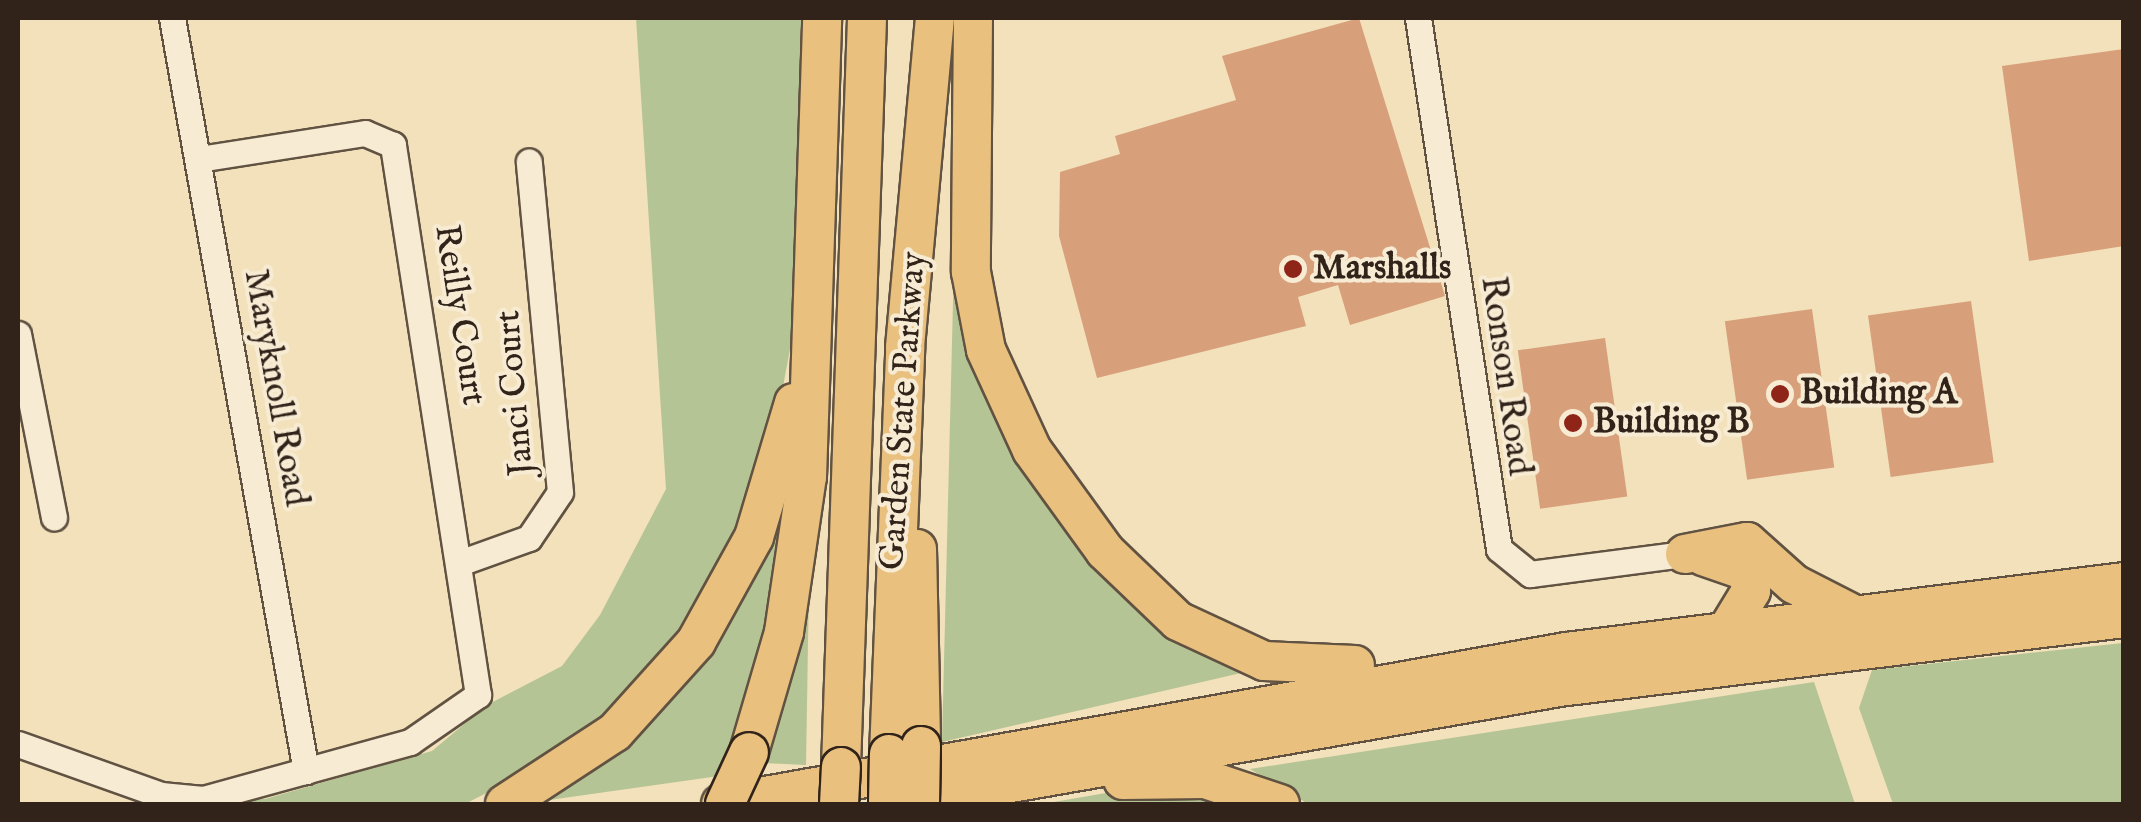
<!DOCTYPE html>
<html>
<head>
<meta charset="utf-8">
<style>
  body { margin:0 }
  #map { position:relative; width:2141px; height:822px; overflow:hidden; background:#f2e1bb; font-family:"IM FELL English",serif }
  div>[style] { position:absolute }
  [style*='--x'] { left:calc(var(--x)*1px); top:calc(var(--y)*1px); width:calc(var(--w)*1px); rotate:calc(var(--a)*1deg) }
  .green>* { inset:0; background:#b5c494 }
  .building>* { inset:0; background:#d89f7b; transform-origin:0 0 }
  .roads { filter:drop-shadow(2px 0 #615242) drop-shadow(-2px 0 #615242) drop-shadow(0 2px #615242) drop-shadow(0 -2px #615242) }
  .minor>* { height:25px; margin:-12.5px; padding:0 12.5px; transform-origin:12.5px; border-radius:12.5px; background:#f7ecd3 }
  .highway>* { height:38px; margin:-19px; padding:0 19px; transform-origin:19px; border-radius:19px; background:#e9c07e }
  .bridges { filter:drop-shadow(2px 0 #31231a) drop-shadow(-2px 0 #31231a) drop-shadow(0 2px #31231a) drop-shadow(0 -2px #31231a) }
  .highway-bridge>* { height:38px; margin:-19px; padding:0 19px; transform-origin:19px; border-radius:19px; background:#e9c07e }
  .dots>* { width:28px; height:28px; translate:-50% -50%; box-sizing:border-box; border:5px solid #f7ecd3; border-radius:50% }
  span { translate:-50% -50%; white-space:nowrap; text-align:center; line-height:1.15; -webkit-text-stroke:8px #f7ecd3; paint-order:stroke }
  .poi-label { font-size:35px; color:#31231a; font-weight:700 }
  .left { translate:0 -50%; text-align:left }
  .street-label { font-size:35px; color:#31231a }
  .frame { position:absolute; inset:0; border:20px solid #31231a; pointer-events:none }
</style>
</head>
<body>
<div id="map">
  <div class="green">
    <i style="clip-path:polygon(636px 18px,809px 18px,795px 322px,772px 446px,741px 527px,661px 671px,591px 739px,465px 804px,163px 804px,265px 799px,432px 751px,487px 705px,562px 666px,600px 615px,666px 489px)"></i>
    <i style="clip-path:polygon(954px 262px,1005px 439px,1122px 588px,1254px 670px,942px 742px)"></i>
    <i style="clip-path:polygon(788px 475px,763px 669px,719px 776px,521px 804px,601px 756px)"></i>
    <i style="clip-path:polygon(809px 583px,806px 765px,763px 763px)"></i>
    <i style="clip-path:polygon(2123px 643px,2123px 804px,1893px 804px,1859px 708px,1872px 670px)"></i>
    <i style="clip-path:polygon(1814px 682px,1855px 804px,1308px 804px,1250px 769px)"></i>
    <i style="clip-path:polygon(1106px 793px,1229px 793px,1248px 804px,1042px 804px)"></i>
  </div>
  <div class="building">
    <i style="clip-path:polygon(1359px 18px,1445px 296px,1350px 325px,1338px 285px,1298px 297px,1306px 326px,1097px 378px,1059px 236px,1060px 172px,1120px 154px,1115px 136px,1236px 100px,1222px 56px)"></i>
    <i style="clip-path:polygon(2124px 49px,2124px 246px,2029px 261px,2002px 66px)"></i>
    <i style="left:1971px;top:301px;width:163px;height:104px;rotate:82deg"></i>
    <i style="left:1812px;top:309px;width:160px;height:88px;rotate:82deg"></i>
    <i style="left:1605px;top:338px;width:160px;height:88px;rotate:82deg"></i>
  </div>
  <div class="roads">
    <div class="minor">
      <i style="--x:172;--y:18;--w:765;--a:79.91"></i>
      <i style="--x:1418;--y:18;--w:537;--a:81.33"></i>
      <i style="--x:1499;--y:549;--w:40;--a:39"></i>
      <i style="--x:1530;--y:574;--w:156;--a:-7.4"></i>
      <i style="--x:18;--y:334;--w:187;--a:78.9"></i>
      <i style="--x:462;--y:562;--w:71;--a:-19.7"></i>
      <i style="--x:529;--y:538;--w:55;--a:-56"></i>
      <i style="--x:560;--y:492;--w:332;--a:-95.4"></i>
      <i style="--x:18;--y:744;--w:152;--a:19.6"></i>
      <i style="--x:161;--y:795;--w:42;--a:5.4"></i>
      <i style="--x:203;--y:799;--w:215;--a:-15.4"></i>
      <i style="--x:410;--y:742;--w:83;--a:-34.7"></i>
      <i style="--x:478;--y:695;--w:557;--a:-98.79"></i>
      <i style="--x:393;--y:145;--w:30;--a:-157"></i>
      <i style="--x:365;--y:133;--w:168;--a:171.1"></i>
    </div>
    <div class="highway">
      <i style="--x:973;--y:18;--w:254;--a:90.5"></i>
      <i style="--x:971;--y:272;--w:79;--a:79.1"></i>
      <i style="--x:986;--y:350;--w:110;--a:65.3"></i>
      <i style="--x:1032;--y:450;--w:125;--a:54.1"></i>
      <i style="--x:1105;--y:551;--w:101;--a:43.8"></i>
      <i style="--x:1178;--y:621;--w:95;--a:24.9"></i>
      <i style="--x:1264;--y:661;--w:91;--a:2.5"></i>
      <i style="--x:917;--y:549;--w:197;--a:88.8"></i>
      <i style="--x:1685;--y:554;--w:63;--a:-11"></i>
      <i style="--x:1747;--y:542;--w:63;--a:41.8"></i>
      <i style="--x:1794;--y:584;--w:62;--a:27"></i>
      <i style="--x:1703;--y:556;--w:49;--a:19.2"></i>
      <i style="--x:1749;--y:572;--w:19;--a:84"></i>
      <i style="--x:1751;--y:591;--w:42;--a:121.4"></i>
      <i style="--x:749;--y:752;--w:125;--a:-73.7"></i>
      <i style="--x:784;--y:632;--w:157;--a:-81.6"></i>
      <i style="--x:807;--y:477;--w:459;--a:-88.1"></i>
      <i style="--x:889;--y:754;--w:407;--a:-87.7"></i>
      <i style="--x:905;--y:347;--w:330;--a:-84.8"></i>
      <i style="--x:841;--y:767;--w:749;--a:-88.01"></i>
      <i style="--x:1123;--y:780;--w:82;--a:-0.7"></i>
      <i style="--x:1205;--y:779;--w:79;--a:18.4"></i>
      <i style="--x:505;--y:804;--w:131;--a:-33.2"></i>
      <i style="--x:615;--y:732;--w:121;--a:-48"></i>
      <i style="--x:696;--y:642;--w:120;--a:-61.1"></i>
      <i style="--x:754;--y:537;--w:140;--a:-73.4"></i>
      <i style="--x:721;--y:804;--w:859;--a:-10.2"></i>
      <i style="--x:1566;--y:652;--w:562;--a:-7.15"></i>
      <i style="--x:891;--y:804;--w:678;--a:-9.93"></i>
      <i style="--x:1559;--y:687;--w:569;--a:-6.96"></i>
    </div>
  </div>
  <div class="bridges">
    <div class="highway-bridge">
      <i style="--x:725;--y:804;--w:57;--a:-65.2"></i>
      <i style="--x:839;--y:804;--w:37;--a:-87"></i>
      <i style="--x:888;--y:804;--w:50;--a:-88.9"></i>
      <i style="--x:920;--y:804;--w:58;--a:-89"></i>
    </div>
  </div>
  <div class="dots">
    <i style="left:1293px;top:269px;background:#8f2418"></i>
    <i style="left:1780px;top:394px;background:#8f2418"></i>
    <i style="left:1573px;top:423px;background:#8f2418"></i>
  </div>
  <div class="poi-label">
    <span class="left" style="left:1313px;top:269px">Marshalls</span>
    <span class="left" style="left:1800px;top:394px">Building A</span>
    <span class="left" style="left:1593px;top:423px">Building B</span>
  </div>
  <div class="street-label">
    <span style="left:459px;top:315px;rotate:81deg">Reilly Court</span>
    <span style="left:1505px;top:376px;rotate:82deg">Ronson Road</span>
    <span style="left:275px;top:388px;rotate:80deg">Maryknoll Road</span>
    <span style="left:516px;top:393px;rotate:-95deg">Janci Court</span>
    <span style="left:904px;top:411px;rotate:-86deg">Garden State Parkway</span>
  </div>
  <div class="frame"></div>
</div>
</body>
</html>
